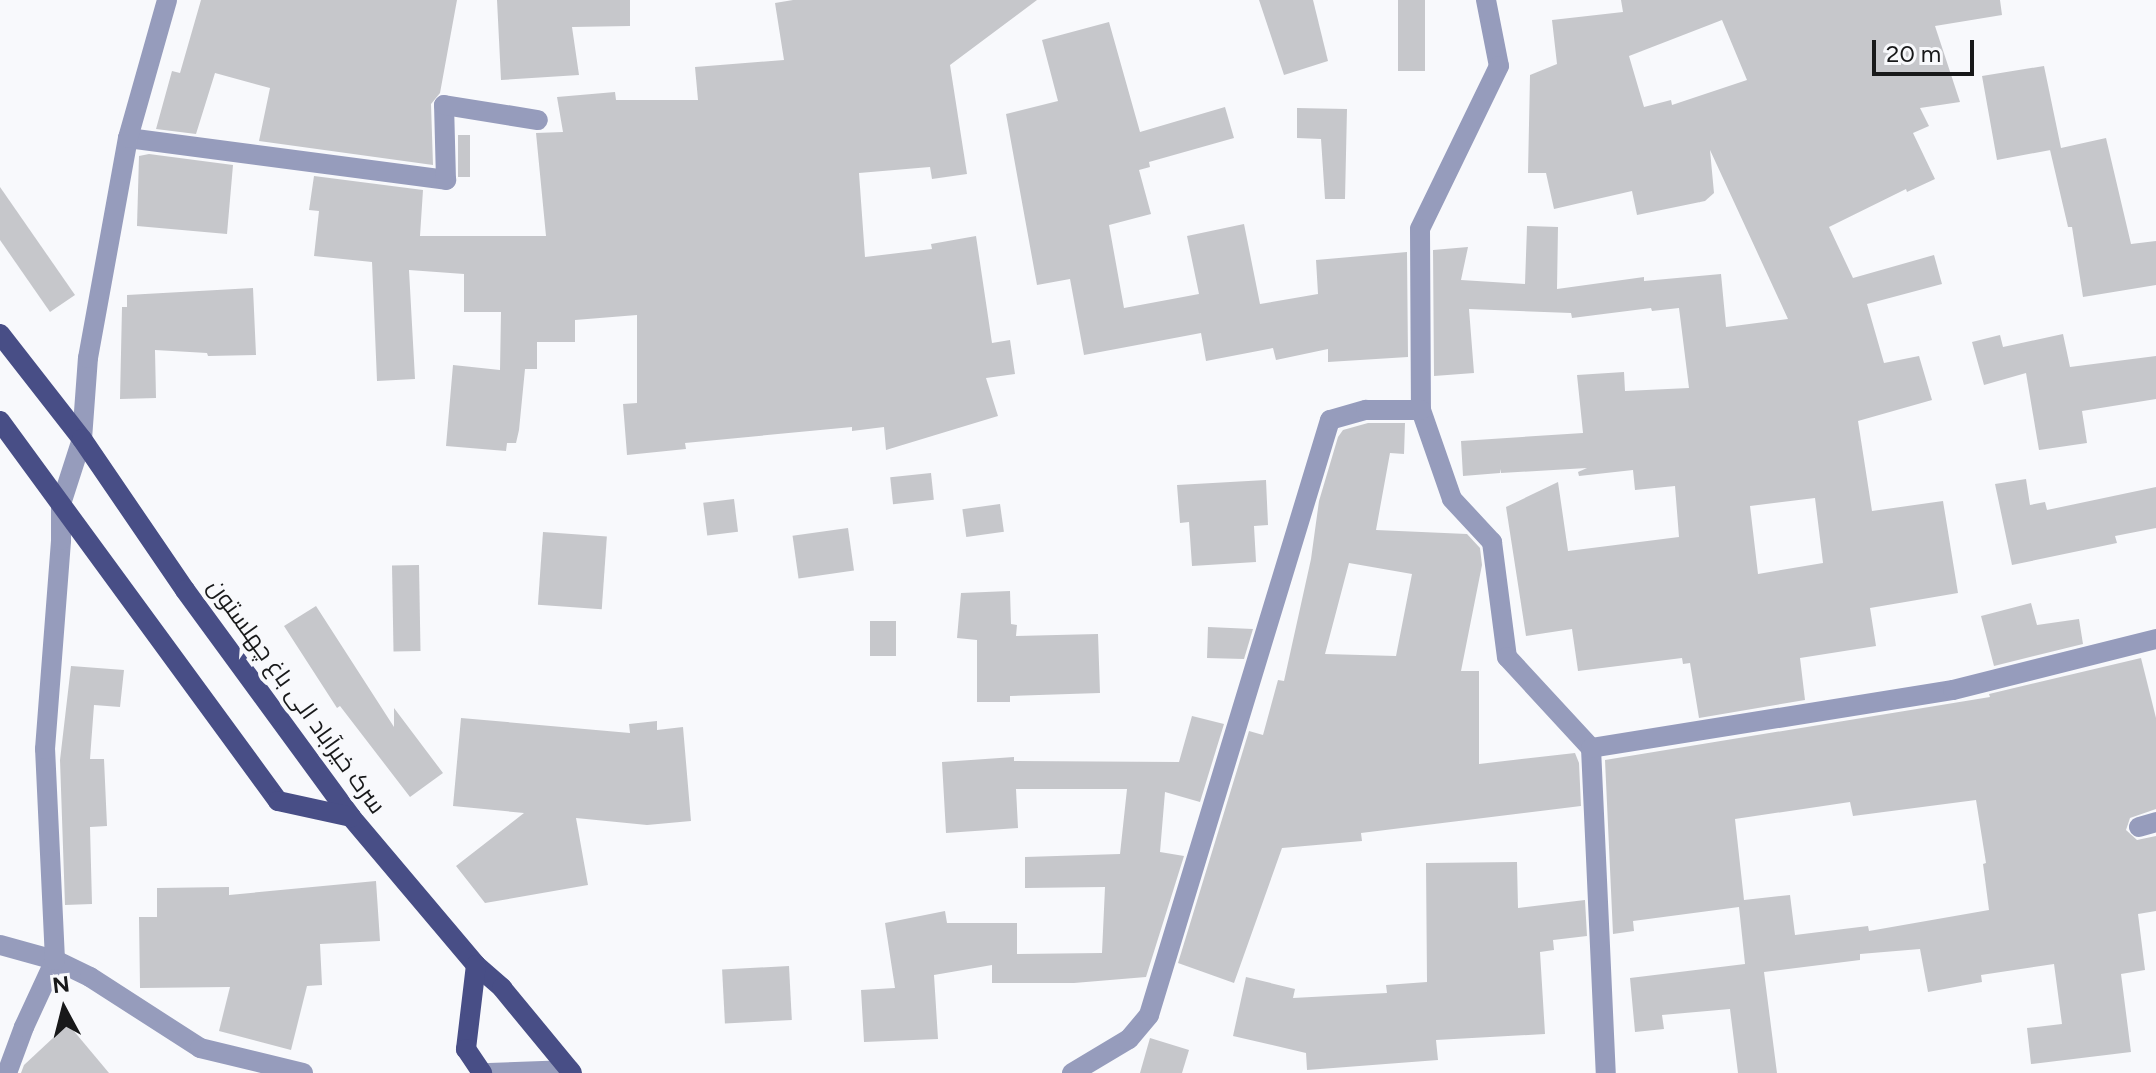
<!DOCTYPE html>
<html>
<head>
<meta charset="utf-8">
<style>
  body { margin:0 }
  #map { position:relative; width:2156px; height:1073px; overflow:hidden; background:#f8f9fc; font-family:Figtree,Cairo,sans-serif }
  div>[style] { position:absolute }
  [style*='--x'] { left:calc(var(--x)*1px); top:calc(var(--y)*1px); width:calc(var(--w)*1px); rotate:calc(var(--a)*1deg) }
  .building>* { inset:0; background:#c6c7cb; transform-origin:0 0 }
  .minor>* { height:20px; margin:-10px; padding:0 10px; transform-origin:10px; border-radius:10px; background:#969cbc }
  .major>* { height:20px; margin:-10px; padding:0 10px; transform-origin:10px; border-radius:10px; background:#484e86 }
  span { translate:-50% -50%; white-space:nowrap; text-align:center; line-height:1.15; -webkit-text-stroke:8px #f8f9fc; paint-order:stroke }
  .street-label { font-size:24px; color:#18191a }
  .north { position:absolute; left:24px; top:969px; width:80px; height:80px; -webkit-text-stroke:6px #f8f9fc; paint-order:stroke; rotate:353deg; font-size:22px; font-weight:700; line-height:32px; text-align:center; color:#18191a }
  .north::after { content:''; display:block; margin:auto; width:28px; height:36px; background:#18191a; clip-path:polygon(50% 0,100% 100%,50% 72%,0 100%) }
  .scale { position:absolute; left:1872px; top:40px; width:102px; height:36px; box-sizing:border-box; border:4px solid #18191a; border-top:0; padding-left:10px; font-size:24px; line-height:28px; white-space:nowrap; color:#18191a; -webkit-text-stroke:6px #f8f9fc; paint-order:stroke }
</style>
</head>
<body>
<div id="map">
  <div class="building">
    <i style="clip-path:polygon(201px 0,457px 0,440px 93px,431px 104px,433px 165px,259px 141px,270px 88px,215px 73px,196px 134px,156px 129px,172px 71px,180px 73px)"></i>
    <i style="clip-path:polygon(497px 0,630px 0,630px 26px,572px 27px,579px 75px,501px 80px)"></i>
    <i style="clip-path:polygon(793px 0,1037px 0,950px 65px,967px 174px,932px 179px,930px 167px,859px 173px,865px 257px,932px 249px,931px 244px,976px 236px,992px 343px,1010px 340px,1015px 374px,986px 378px,998px 416px,886px 450px,884px 427px,852px 431px,852px 427px,685px 443px,686px 449px,627px 455px,623px 404px,637px 403px,637px 315px,575px 320px,575px 342px,537px 342px,537px 369px,525px 369px,519px 430px,516px 443px,507px 443px,506px 451px,446px 446px,453px 365px,500px 370px,501px 312px,464px 312px,464px 274px,409px 270px,415px 379px,377px 381px,372px 262px,314px 256px,319px 211px,309px 210px,314px 176px,423px 190px,420px 236px,546px 236px,536px 133px,563px 132px,557px 97px,615px 92px,616px 100px,698px 100px,695px 67px,784px 60px,775px 3px)"></i>
    <i style="clip-path:polygon(1259px 0,1313px 0,1328px 61px,1284px 75px)"></i>
    <i style="left:1398px;top:0;width:27px;height:71px"></i>
    <i style="clip-path:polygon(evenodd,1621px 0,2000px 0,2002px 15px,1935px 26px,1960px 102px,1920px 108px,1929px 126px,1913px 133px,1935px 179px,1907px 192px,1906px 189px,1829px 227px,1853px 278px,1934px 255px,1942px 284px,1867px 304px,1884px 363px,1919px 356px,1932px 400px,1858px 421px,1872px 511px,1943px 501px,1958px 593px,1870px 608px,1876px 646px,1800px 658px,1805px 700px,1699px 718px,1690px 663px,1683px 664px,1682px 658px,1578px 671px,1572px 629px,1526px 636px,1506px 507px,1558px 482px,1568px 551px,1679px 537px,1675px 486px,1635px 490px,1633px 470px,1579px 476px,1578px 472px,1587px 468px,1501px 473px,1501px 469px,1500px 473px,1463px 476px,1461px 441px,1583px 433px,1577px 375px,1624px 372px,1625px 391px,1689px 388px,1679px 308px,1652px 311px,1651px 308px,1572px 318px,1571px 313px,1469px 309px,1474px 373px,1434px 376px,1433px 250px,1468px 247px,1461px 280px,1525px 284px,1527px 226px,1558px 227px,1557px 289px,1644px 277px,1644px 281px,1721px 274px,1726px 327px,1788px 319px,1710px 150px,1714px 193px,1705px 201px,1637px 215px,1632px 191px,1554px 209px,1546px 173px,1528px 173px,1530px 75px,1557px 64px,1552px 20px,1623px 12px,1621px 0,1722px 20px,1747px 80px,1672px 105px,1671px 100px,1644px 107px,1629px 56px,1722px 20px,1621px 0,1815px 498px,1823px 563px,1758px 574px,1750px 506px,1815px 498px)"></i>
    <i style="clip-path:polygon(1109px 22px,1140px 132px,1225px 107px,1234px 138px,1149px 162px,1150px 167px,1139px 170px,1151px 214px,1109px 225px,1124px 308px,1199px 294px,1187px 236px,1244px 224px,1260px 304px,1318px 294px,1316px 260px,1407px 252px,1408px 357px,1328px 362px,1328px 349px,1276px 360px,1273px 348px,1206px 361px,1201px 333px,1084px 355px,1070px 279px,1037px 285px,1006px 114px,1058px 101px,1042px 40px)"></i>
    <i style="clip-path:polygon(2044px 66px,2061px 148px,2106px 138px,2131px 244px,2156px 241px,2156px 285px,2083px 297px,2072px 227px,2068px 227px,2050px 150px,2056px 149px,1997px 160px,1982px 76px)"></i>
    <i style="clip-path:polygon(1297px 108px,1347px 109px,1345px 199px,1325px 199px,1321px 139px,1297px 138px)"></i>
    <i style="left:458px;top:135px;width:12px;height:42px"></i>
    <i style="clip-path:polygon(149px 154px,233px 165px,227px 234px,137px 226px,139px 156px)"></i>
    <i style="clip-path:polygon(0 187px,75px 295px,50px 312px,0 240px)"></i>
    <i style="clip-path:polygon(253px 288px,256px 355px,208px 356px,207px 353px,155px 350px,156px 398px,120px 399px,122px 307px,127px 307px,127px 295px)"></i>
    <i style="clip-path:polygon(2063px 334px,2070px 367px,2156px 356px,2156px 399px,2082px 411px,2087px 443px,2039px 450px,2026px 373px,1984px 385px,1972px 342px,2000px 335px,2003px 347px)"></i>
    <i style="clip-path:polygon(evenodd,1368px 423px,1405px 423px,1404px 454px,1390px 453px,1376px 530px,1467px 534px,1480px 548px,1482px 565px,1461px 671px,1479px 671px,1479px 764px,1575px 753px,1579px 763px,1581px 806px,1361px 833px,1362px 841px,1282px 848px,1234px 983px,1178px 963px,1249px 731px,1263px 735px,1278px 680px,1284px 681px,1311px 559px,1319px 501px,1338px 437px,1343px 430px,1368px 423px,1349px 563px,1412px 574px,1396px 656px,1325px 654px,1349px 563px)"></i>
    <i style="left:931px;top:473px;width:27px;height:41px;rotate:84deg"></i>
    <i style="clip-path:polygon(2026px 479px,2030px 505px,2045px 502px,2047px 510px,2156px 487px,2156px 528px,2115px 536px,2117px 543px,2012px 565px,1995px 484px)"></i>
    <i style="clip-path:polygon(1266px 480px,1268px 525px,1254px 526px,1256px 562px,1192px 566px,1189px 522px,1180px 523px,1177px 485px)"></i>
    <i style="left:734px;top:499px;width:33px;height:31px;rotate:83deg"></i>
    <i style="left:1000px;top:504px;width:28px;height:38px;rotate:82deg"></i>
    <i style="left:848px;top:528px;width:43px;height:56px;rotate:82deg"></i>
    <i style="left:543px;top:532px;width:64px;height:73px;rotate:4deg"></i>
    <i style="left:419px;top:565px;width:86px;height:27px;rotate:89deg"></i>
    <i style="clip-path:polygon(1010px 591px,1011px 624px,1017px 625px,1016px 636px,1098px 634px,1100px 693px,1010px 696px,1010px 702px,977px 702px,977px 640px,957px 638px,961px 593px)"></i>
    <i style="clip-path:polygon(2031px 603px,2037px 625px,2079px 619px,2083px 644px,1994px 666px,1981px 616px)"></i>
    <i style="clip-path:polygon(316px 606px,394px 727px,394px 708px,443px 773px,410px 797px,340px 706px,337px 708px,284px 626px)"></i>
    <i style="left:870px;top:621px;width:26px;height:35px"></i>
    <i style="clip-path:polygon(1208px 627px,1253px 629px,1244px 659px,1207px 658px)"></i>
    <i style="clip-path:polygon(evenodd,2141px 658px,2156px 718px,2156px 809px,2130px 818px,2126px 830px,2137px 840px,2156px 836px,2156px 911px,2138px 914px,2145px 970px,2121px 974px,2131px 1052px,2031px 1064px,2027px 1028px,2062px 1024px,2054px 964px,1981px 975px,1982px 982px,1928px 992px,1920px 949px,1860px 954px,1860px 960px,1764px 972px,1777px 1073px,1738px 1073px,1730px 1009px,1662px 1015px,1664px 1029px,1635px 1032px,1630px 978px,1745px 964px,1739px 907px,1633px 921px,1634px 931px,1613px 934px,1605px 760px,1990px 697px,1989px 694px,2141px 658px,1976px 800px,1986px 863px,1983px 864px,1989px 910px,1869px 931px,1868px 926px,1795px 935px,1790px 895px,1744px 900px,1735px 819px,1850px 802px,1853px 816px,1976px 800px)"></i>
    <i style="clip-path:polygon(71px 666px,124px 670px,120px 707px,94px 705px,90px 759px,104px 759px,107px 826px,90px 827px,92px 904px,65px 905px,60px 760px)"></i>
    <i style="clip-path:polygon(1192px 716px,1224px 724px,1200px 802px,1165px 792px,1160px 852px,1184px 856px,1146px 977px,1074px 983px,992px 983px,992px 965px,934px 975px,938px 1039px,864px 1042px,861px 990px,895px 988px,885px 923px,945px 911px,947px 923px,1017px 923px,1017px 954px,1102px 953px,1105px 887px,1025px 888px,1025px 857px,1120px 854px,1127px 789px,1016px 789px,1018px 828px,946px 833px,942px 762px,1014px 757px,1014px 761px,1179px 762px)"></i>
    <i style="clip-path:polygon(461px 718px,630px 733px,629px 724px,657px 721px,657px 730px,683px 727px,691px 821px,647px 825px,576px 818px,588px 885px,485px 903px,456px 866px,524px 813px,453px 806px)"></i>
    <i style="clip-path:polygon(1517px 862px,1518px 908px,1585px 900px,1587px 936px,1553px 940px,1554px 950px,1540px 952px,1545px 1034px,1436px 1040px,1438px 1060px,1307px 1070px,1306px 1053px,1233px 1036px,1246px 977px,1295px 989px,1293px 998px,1387px 993px,1386px 985px,1427px 982px,1426px 863px)"></i>
    <i style="clip-path:polygon(376px 881px,380px 941px,320px 944px,322px 985px,307px 986px,291px 1050px,219px 1031px,230px 987px,140px 988px,139px 917px,157px 917px,157px 888px,229px 887px,229px 895px)"></i>
    <i style="left:789px;top:966px;width:54px;height:67px;rotate:87deg"></i>
    <i style="clip-path:polygon(68px 1024px,109px 1073px,21px 1073px,24px 1065px)"></i>
    <i style="clip-path:polygon(1150px 1038px,1189px 1050px,1182px 1073px,1140px 1073px)"></i>
  </div>
  <div class="minor">
    <i style="--x:1486;--y:0;--w:67;--a:78.9"></i>
    <i style="--x:1499;--y:66;--w:181;--a:115.9"></i>
    <i style="--x:1420;--y:229;--w:181;--a:89.7"></i>
    <i style="--x:1421;--y:410;--w:94;--a:70.8"></i>
    <i style="--x:1452;--y:499;--w:59;--a:47.1"></i>
    <i style="--x:1492;--y:542;--w:116;--a:82.6"></i>
    <i style="--x:1507;--y:657;--w:124;--a:47.3"></i>
    <i style="--x:1591;--y:748;--w:325;--a:87.4"></i>
    <i style="--x:128;--y:138;--w:321;--a:7.5"></i>
    <i style="--x:446;--y:180;--w:75;--a:-91.5"></i>
    <i style="--x:444;--y:105;--w:95;--a:9.1"></i>
    <i style="--x:1591;--y:748;--w:367;--a:-9.1"></i>
    <i style="--x:1953;--y:690;--w:209;--a:-14.1"></i>
    <i style="--x:2139;--y:827;--w:18;--a:-16"></i>
    <i style="--x:0;--y:945;--w:57;--a:15.3"></i>
    <i style="--x:55;--y:960;--w:39;--a:26"></i>
    <i style="--x:90;--y:977;--w:131;--a:32.8"></i>
    <i style="--x:200;--y:1048;--w:106;--a:13.6"></i>
    <i style="--x:7;--y:1073;--w:49;--a:-69.7"></i>
    <i style="--x:24;--y:1027;--w:74;--a:-65.2"></i>
    <i style="--x:55;--y:960;--w:211;--a:-92.7"></i>
    <i style="--x:45;--y:749;--w:210;--a:-85.6"></i>
    <i style="--x:61;--y:540;--w:36;--a:-90"></i>
    <i style="--x:61;--y:504;--w:68;--a:-72.1"></i>
    <i style="--x:82;--y:439;--w:81;--a:-85.8"></i>
    <i style="--x:88;--y:358;--w:224;--a:-79.7"></i>
    <i style="--x:128;--y:138;--w:143;--a:-74.2"></i>
    <i style="--x:489;--y:1073;--w:81;--a:-2.1"></i>
    <i style="--x:1072;--y:1073;--w:66;--a:-30.8"></i>
    <i style="--x:1129;--y:1039;--w:31;--a:-50"></i>
    <i style="--x:1149;--y:1015;--w:622;--a:-73.08"></i>
    <i style="--x:1330;--y:420;--w:37;--a:-16"></i>
    <i style="--x:1366;--y:410;--w:55;--a:0"></i>
  </div>
  <div class="major">
    <i style="--x:0;--y:334;--w:133;--a:52"></i>
    <i style="--x:82;--y:439;--w:183;--a:55.7"></i>
    <i style="--x:185;--y:590;--w:281;--a:53.8"></i>
    <i style="--x:351;--y:817;--w:194;--a:49.8"></i>
    <i style="--x:476;--y:965;--w:35;--a:41"></i>
    <i style="--x:502;--y:988;--w:110;--a:50.5"></i>
    <i style="--x:0;--y:421;--w:471;--a:53.8"></i>
    <i style="--x:278;--y:801;--w:75;--a:12.4"></i>
    <i style="--x:476;--y:965;--w:85;--a:96.8"></i>
    <i style="--x:466;--y:1049;--w:29;--a:56"></i>
  </div>
  <div class="street-label">
    <span style="left:297px;top:696px;rotate:54deg">سرک خیرآباد الی باغ چهلستون</span>
  </div>
  <div class="north">N</div>
  <div class="scale">20 m</div>
</div>
</body>
</html>
